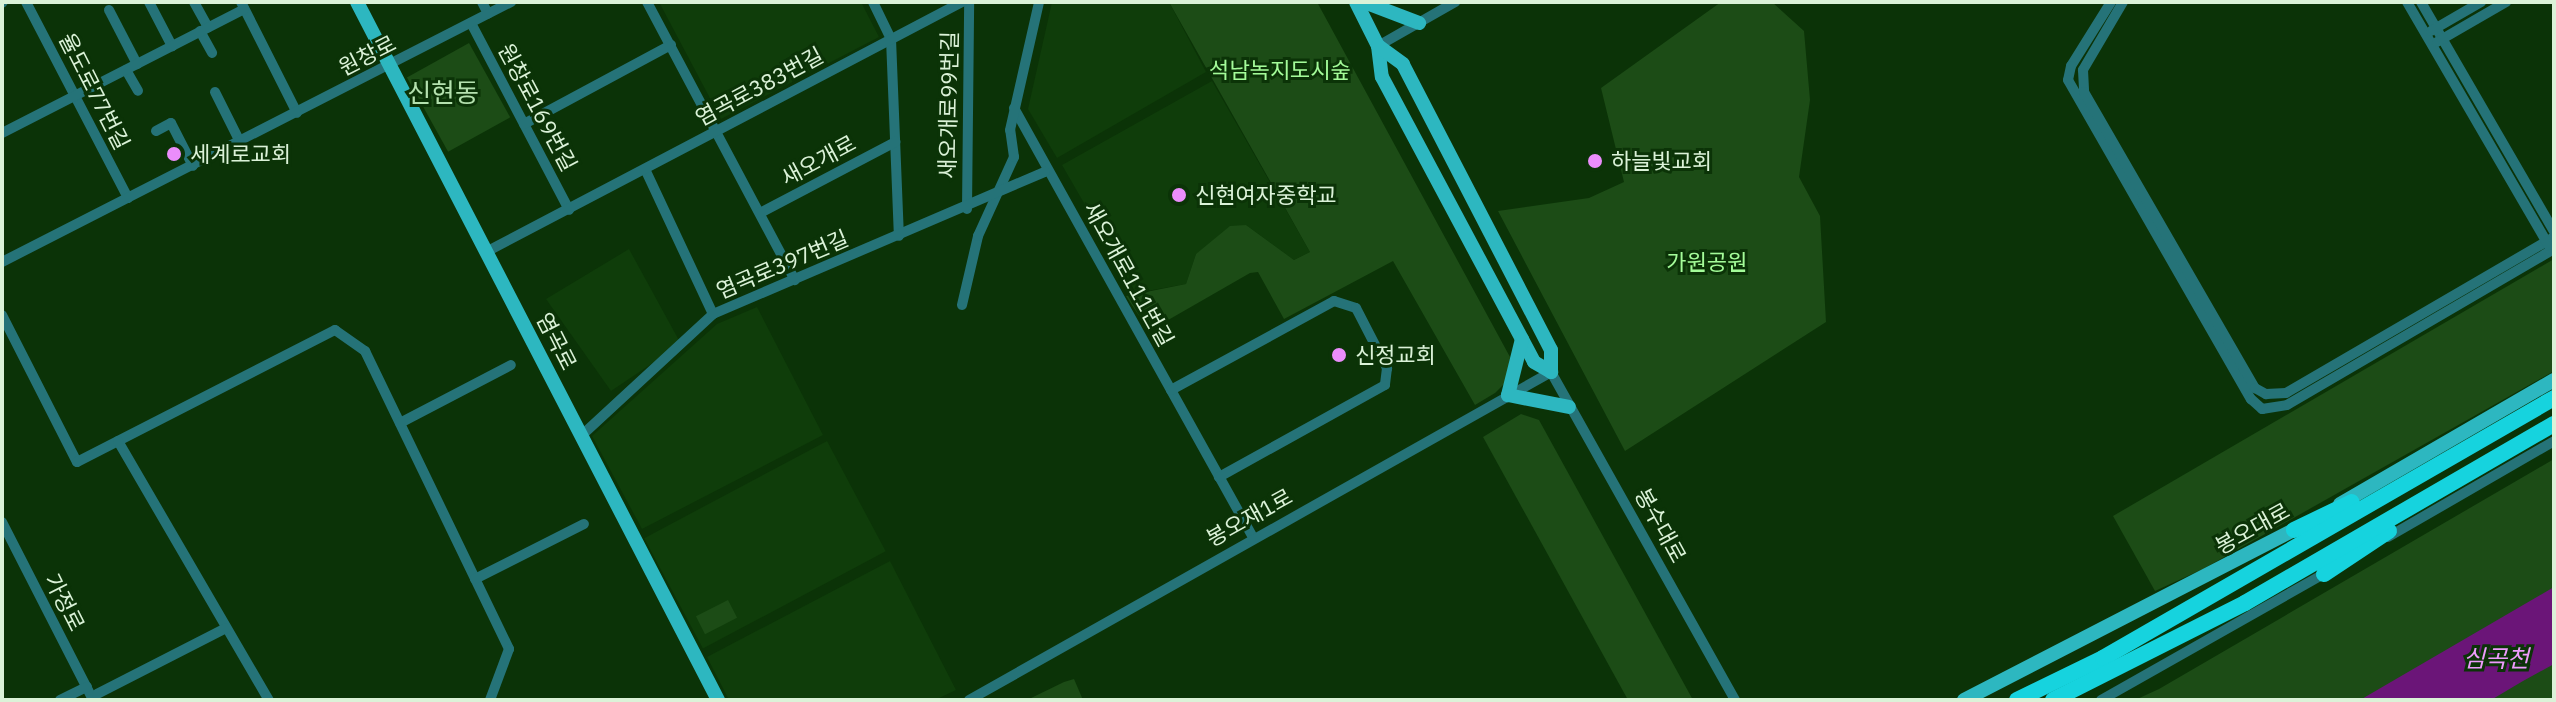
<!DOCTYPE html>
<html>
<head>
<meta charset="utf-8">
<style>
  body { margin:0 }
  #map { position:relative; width:2556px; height:702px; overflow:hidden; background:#0b3307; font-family:"IBM Plex Sans","Noto Sans KR",sans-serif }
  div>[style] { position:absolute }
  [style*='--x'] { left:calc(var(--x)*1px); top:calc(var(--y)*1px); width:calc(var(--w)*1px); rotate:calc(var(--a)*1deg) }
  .built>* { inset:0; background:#0f3d0a; transform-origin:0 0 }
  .green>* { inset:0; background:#1c4c16; transform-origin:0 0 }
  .water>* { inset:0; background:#6b1578 }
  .minor>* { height:10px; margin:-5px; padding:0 5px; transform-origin:5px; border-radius:5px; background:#257378 }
  .major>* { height:14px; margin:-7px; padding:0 7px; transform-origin:7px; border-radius:7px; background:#2db7c0 }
  .highway>* { height:16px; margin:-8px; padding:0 8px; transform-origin:8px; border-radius:8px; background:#16d3de }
  .dots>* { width:22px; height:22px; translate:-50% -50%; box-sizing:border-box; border:4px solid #0b3307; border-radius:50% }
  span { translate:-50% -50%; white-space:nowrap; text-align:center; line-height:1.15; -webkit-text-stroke:6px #0b3307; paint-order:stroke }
  .street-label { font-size:22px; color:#dbf2d8 }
  .park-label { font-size:22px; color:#a4fc99 }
  .poi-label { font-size:22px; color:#dbf2d8 }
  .left { translate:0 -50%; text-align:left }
  .water-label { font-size:24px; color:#ed9bfb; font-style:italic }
  .quarter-label { font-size:26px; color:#b4e1ae }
  .frame { position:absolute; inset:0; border:4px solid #dbf2d8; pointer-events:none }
</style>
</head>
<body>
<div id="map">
  <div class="built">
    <i style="clip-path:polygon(659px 2px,861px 2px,879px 37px,721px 119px)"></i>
    <i style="clip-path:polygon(1052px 2px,1169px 2px,1206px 72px,1057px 158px,1028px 109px)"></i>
    <i style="clip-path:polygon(1212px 81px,1310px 252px,1294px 260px,1246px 225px,1196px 254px,1186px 284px,1136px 293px,1062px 165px)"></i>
    <i style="clip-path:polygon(629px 249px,681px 344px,611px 391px,546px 299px)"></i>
    <i style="clip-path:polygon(757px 307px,823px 435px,642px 529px,592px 436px,717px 324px)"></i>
    <i style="left:827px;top:441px;width:125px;height:207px;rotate:62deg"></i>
    <i style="clip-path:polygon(890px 561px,956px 690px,935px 700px,729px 700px,707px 657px)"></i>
  </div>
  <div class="green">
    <i style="clip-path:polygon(1169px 2px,1317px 2px,1510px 357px,1507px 381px,1495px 393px,1475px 405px,1393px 261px,1284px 319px,1258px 272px,1250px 273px,1149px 331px,1126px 296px,1186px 284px,1196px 254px,1230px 226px,1246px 225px,1294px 260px,1310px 252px)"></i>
    <i style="clip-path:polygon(1721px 2px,1772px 2px,1804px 31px,1810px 100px,1799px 177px,1820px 216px,1826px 322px,1625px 451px,1498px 211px,1589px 198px,1624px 182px,1601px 88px)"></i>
    <i style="left:469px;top:43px;width:85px;height:71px;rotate:61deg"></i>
    <i style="clip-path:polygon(2554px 259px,2554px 371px,2203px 569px,2155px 591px,2113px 516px)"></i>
    <i style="clip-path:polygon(1521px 414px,1539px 420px,1693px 700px,1628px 700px,1483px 437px)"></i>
    <i style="clip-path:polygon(2554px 459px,2554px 700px,2135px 700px,2159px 689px)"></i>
    <i style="left:728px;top:600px;width:20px;height:36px;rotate:63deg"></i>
    <i style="clip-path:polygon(1074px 679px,1083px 700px,1027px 700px,1064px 682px)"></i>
  </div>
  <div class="water">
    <i style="clip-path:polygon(2554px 587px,2554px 664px,2523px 681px,2491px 700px,2360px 700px)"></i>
  </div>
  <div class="minor">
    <i style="--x:26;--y:2;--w:221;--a:62.5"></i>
    <i style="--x:149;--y:2;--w:50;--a:62.4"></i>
    <i style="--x:194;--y:2;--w:29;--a:61"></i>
    <i style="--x:241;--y:2;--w:124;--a:63.2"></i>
    <i style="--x:482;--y:2;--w:13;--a:63"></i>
    <i style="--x:647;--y:2;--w:315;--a:62"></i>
    <i style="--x:873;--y:2;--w:41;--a:64.1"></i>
    <i style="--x:891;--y:39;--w:197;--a:87.7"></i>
    <i style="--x:2111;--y:2;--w:75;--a:122"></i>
    <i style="--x:2071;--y:66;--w:14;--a:102"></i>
    <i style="--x:2068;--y:80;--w:368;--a:60.2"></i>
    <i style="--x:2251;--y:399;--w:15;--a:42"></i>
    <i style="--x:2262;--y:409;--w:25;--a:-9"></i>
    <i style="--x:2287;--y:405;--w:309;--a:-30.3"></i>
    <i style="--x:2123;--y:2;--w:79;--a:120.5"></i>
    <i style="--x:2083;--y:70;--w:22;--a:87"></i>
    <i style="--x:2084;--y:92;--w:342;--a:60"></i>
    <i style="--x:2255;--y:388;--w:13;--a:29"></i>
    <i style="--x:2266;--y:394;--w:20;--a:-3"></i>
    <i style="--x:2286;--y:393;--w:310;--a:-30.2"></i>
    <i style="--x:2407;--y:2;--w:282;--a:59.8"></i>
    <i style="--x:2421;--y:2;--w:265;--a:59.9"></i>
    <i style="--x:2;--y:3;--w:1;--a:-45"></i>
    <i style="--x:109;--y:10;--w:61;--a:62.6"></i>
    <i style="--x:471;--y:23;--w:211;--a:62.3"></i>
    <i style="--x:200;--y:31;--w:25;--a:61"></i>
    <i style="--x:2431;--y:31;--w:58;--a:-30.1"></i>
    <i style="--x:2437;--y:42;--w:80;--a:-30.1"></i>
    <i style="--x:1378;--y:46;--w:89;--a:-29.7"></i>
    <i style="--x:126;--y:70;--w:24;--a:60"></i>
    <i style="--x:215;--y:92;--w:56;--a:63.4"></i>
    <i style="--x:1014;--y:108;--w:492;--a:60.9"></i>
    <i style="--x:524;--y:124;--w:167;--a:-28.3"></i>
    <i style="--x:156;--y:131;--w:17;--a:-28"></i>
    <i style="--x:171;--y:123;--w:48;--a:62.9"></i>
    <i style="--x:2;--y:133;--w:272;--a:-27.1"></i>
    <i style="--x:645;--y:169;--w:160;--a:64.9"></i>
    <i style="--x:967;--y:209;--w:207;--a:-89.4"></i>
    <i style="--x:760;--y:213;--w:153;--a:-27.7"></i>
    <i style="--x:486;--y:252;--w:538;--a:-27.71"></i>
    <i style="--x:2;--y:262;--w:572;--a:-27.06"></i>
    <i style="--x:962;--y:305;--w:71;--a:-76.9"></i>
    <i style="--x:978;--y:236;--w:87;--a:-65.5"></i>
    <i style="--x:1014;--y:157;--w:27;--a:-98"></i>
    <i style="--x:1010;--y:130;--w:131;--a:-77.2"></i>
    <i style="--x:2;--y:315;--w:165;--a:63"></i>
    <i style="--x:77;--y:462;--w:290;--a:-27.1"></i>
    <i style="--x:335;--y:330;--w:37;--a:35"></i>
    <i style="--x:365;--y:351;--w:331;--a:64.2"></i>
    <i style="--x:509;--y:649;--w:54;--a:110.4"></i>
    <i style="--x:1171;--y:390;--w:186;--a:-28.6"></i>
    <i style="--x:1334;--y:301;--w:23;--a:18"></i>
    <i style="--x:1356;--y:308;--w:68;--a:62.7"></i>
    <i style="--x:1387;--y:368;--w:17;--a:97"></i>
    <i style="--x:1385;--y:385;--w:190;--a:151"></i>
    <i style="--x:400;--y:423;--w:125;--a:-27.6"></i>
    <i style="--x:581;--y:436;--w:180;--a:-42.7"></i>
    <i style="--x:713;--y:314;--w:361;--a:-23.2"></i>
    <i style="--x:118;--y:441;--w:300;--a:59.8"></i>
    <i style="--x:2;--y:522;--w:200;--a:62.9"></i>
    <i style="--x:2388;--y:537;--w:192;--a:-30"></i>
    <i style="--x:475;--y:579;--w:122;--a:-26.8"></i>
    <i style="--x:97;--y:694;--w:145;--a:-27.1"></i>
    <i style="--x:60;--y:700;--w:30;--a:-26"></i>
    <i style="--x:969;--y:700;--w:668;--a:-29.4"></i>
    <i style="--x:1551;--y:372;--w:376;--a:60.7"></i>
    <i style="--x:2101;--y:700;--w:262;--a:-29.5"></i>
  </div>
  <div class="major">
    <i style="--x:357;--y:2;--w:786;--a:62.65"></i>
    <i style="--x:1356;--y:2;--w:49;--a:63.4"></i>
    <i style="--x:1378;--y:46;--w:31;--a:83"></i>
    <i style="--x:1382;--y:77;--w:323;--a:61.9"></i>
    <i style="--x:1534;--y:362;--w:20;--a:30"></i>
    <i style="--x:1551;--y:372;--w:22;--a:-90"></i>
    <i style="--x:1551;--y:350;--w:322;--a:-117.4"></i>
    <i style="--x:1403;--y:64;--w:31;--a:-144"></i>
    <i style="--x:1364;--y:2;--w:59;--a:20.9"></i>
    <i style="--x:1522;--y:339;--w:58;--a:104"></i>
    <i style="--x:1508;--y:395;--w:62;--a:11.1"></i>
    <i style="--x:2340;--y:504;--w:247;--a:-30.1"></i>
    <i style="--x:1964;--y:700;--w:379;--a:-27.3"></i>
  </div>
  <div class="highway">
    <i style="--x:2294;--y:530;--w:64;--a:-25.8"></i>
    <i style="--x:2324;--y:574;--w:78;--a:-33.5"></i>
    <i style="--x:2017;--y:700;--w:96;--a:-26"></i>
    <i style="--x:2103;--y:658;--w:521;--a:-29.96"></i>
    <i style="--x:2053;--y:700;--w:215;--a:-26.8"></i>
    <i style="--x:2245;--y:603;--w:357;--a:-30.1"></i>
  </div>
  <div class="dots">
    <i style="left:174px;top:154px;background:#eb8dfb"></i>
    <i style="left:1595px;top:161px;background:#eb8dfb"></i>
    <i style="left:1179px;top:195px;background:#eb8dfb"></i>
    <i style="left:1339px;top:355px;background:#eb8dfb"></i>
  </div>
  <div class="street-label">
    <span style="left:367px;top:55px;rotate:-27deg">원창로</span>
    <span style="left:759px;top:86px;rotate:-28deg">염곡로383번길</span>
    <span style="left:95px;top:91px;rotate:63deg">율도로77번길</span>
    <span style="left:948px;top:105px;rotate:-89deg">새오개로99번길</span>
    <span style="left:538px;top:107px;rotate:62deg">원창로169번길</span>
    <span style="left:818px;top:160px;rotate:-28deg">새오개로</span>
    <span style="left:782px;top:264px;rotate:-23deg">염곡로397번길</span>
    <span style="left:1129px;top:274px;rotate:61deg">새오개로111번길</span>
    <span style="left:557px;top:341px;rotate:63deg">염곡로</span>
    <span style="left:1249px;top:517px;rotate:-29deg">봉오재1로</span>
    <span style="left:1661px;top:525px;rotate:61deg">봉수대로</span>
    <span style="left:2252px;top:528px;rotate:-29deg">봉오대로</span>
    <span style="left:65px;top:602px;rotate:63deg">가정로</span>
  </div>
  <div class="park-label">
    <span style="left:1280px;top:70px">석남녹지도시숲</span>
    <span style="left:1707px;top:262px">가원공원</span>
  </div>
  <div class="poi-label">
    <span class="left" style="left:190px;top:154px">세계로교회</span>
    <span class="left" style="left:1611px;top:161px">하늘빛교회</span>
    <span class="left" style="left:1195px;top:195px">신현여자중학교</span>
    <span class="left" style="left:1355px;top:355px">신정교회</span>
  </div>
  <div class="water-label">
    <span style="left:2496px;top:659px">심곡천</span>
  </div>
  <div class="quarter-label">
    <span style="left:443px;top:93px">신현동</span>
  </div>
  <div class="frame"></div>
</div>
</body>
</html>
